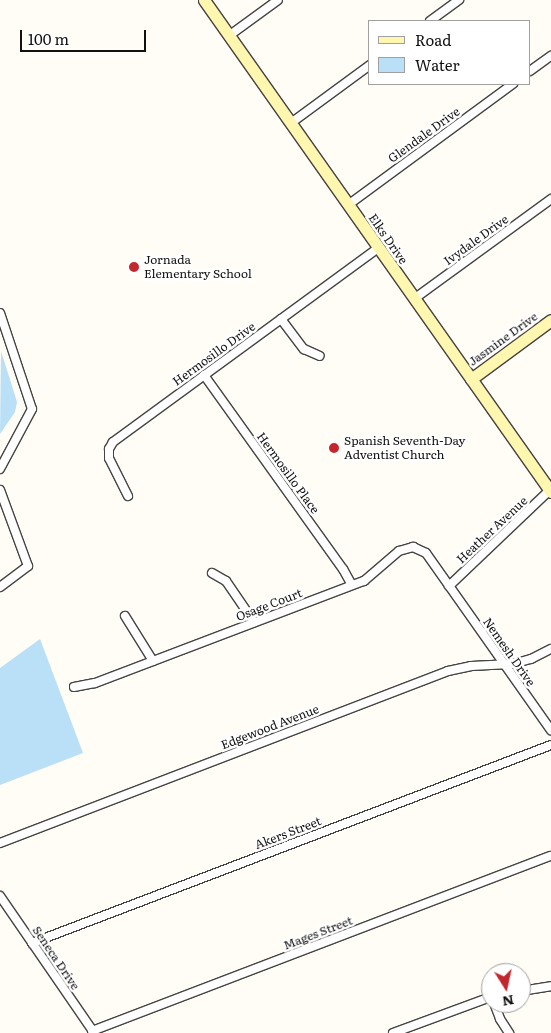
<!DOCTYPE html>
<html>
<head>
<meta charset="utf-8">
<style>
  body { margin:0 }
  #map { position:relative; width:551px; height:1033px; overflow:hidden; background:#fffdf5; font-family:Literata,serif }
  div>[style] { position:absolute }
  [style*='--x'] { left:calc(var(--x)*1px); top:calc(var(--y)*1px); width:calc(var(--w)*1px); rotate:calc(var(--a)*1deg) }
  .water>* { inset:0; background:#b9e0f7 }
  .roads { filter:drop-shadow(1px 0 #444) drop-shadow(-1px 0 #444) drop-shadow(0 1px #444) drop-shadow(0 -1px #444) }
  .street>* { height:8px; margin:-4px; padding:0 4px; transform-origin:4px; border-radius:4px; background:#fff }
  .secondary>* { height:11px; margin:-5.5px; padding:0 5.5px; transform-origin:5.5px; border-radius:5.5px; background:#fff6b0 }
  .dots>* { width:14px; height:14px; translate:-50% -50%; box-sizing:border-box; border:2px solid #fff; border-radius:50% }
  span { translate:-50% -50%; white-space:nowrap; text-align:center; line-height:1.15; -webkit-text-stroke:5px #fff; paint-order:stroke }
  .street-label { font-size:12px; color:#111 }
  .poi-label { font-size:12px; color:#111 }
  .left { translate:0 -50%; text-align:left }
  .legend { position:absolute; left:368px; top:20px; width:162px; height:65px; box-sizing:border-box; background:#fff; border:1px solid #a0a0a0; margin:0; padding:6px 9px; list-style:none; font-size:15px; color:#111 }
  .legend li { display:flex; align-items:center; gap:10px; height:25px }
  .legend b { width:25px; border:1px solid #a0a0a0 }
  .north { position:absolute; left:481px; top:963px; width:50px; height:50px; box-sizing:border-box; background:#fff; border:1px solid #a0a0a0; border-radius:50%; rotate:170deg; font-size:14px; font-weight:700; line-height:20px; text-align:center; color:#111 }
  .north::after { content:''; display:block; margin:auto; width:18px; height:22px; background:#c4262e; clip-path:polygon(50% 0,100% 100%,50% 72%,0 100%) }
  .scale { position:absolute; left:20px; top:30px; width:126px; height:22px; box-sizing:border-box; border:2px solid #111; border-top:0; padding-left:6px; font-size:15px; line-height:18px; white-space:nowrap; color:#111; -webkit-text-stroke:4px #fff; paint-order:stroke }
</style>
</head>
<body>
<div id="map">
  <div class="water">
    <i style="clip-path:polygon(1px 351px,17px 402px,15px 412px,0 434px)"></i>
    <i style="clip-path:polygon(40px 639px,83px 753px,0 785px,0 668px)"></i>
  </div>
  <div class="roads">
    <div class="street">
      <i style="--x:430;--y:21;--w:36;--a:-36"></i>
      <i style="--x:230;--y:35;--w:59;--a:-36.1"></i>
      <i style="--x:530;--y:71;--w:26;--a:-36"></i>
      <i style="--x:291;--y:123;--w:98;--a:-36.3"></i>
      <i style="--x:348;--y:205;--w:205;--a:-36.3"></i>
      <i style="--x:414;--y:299;--w:170;--a:-36.1"></i>
      <i style="--x:0;--y:313;--w:101;--a:71.6"></i>
      <i style="--x:32;--y:409;--w:68;--a:118.1"></i>
      <i style="--x:281;--y:319;--w:38;--a:53"></i>
      <i style="--x:304;--y:349;--w:17;--a:24"></i>
      <i style="--x:204;--y:375;--w:239;--a:54.4"></i>
      <i style="--x:343;--y:569;--w:18;--a:61"></i>
      <i style="--x:0;--y:490;--w:81;--a:69.8"></i>
      <i style="--x:28;--y:566;--w:35;--a:143"></i>
      <i style="--x:128;--y:496;--w:42;--a:-116.6"></i>
      <i style="--x:109;--y:458;--w:9;--a:-90"></i>
      <i style="--x:109;--y:449;--w:8;--a:-60"></i>
      <i style="--x:113;--y:442;--w:328;--a:-36.2"></i>
      <i style="--x:212;--y:573;--w:16;--a:30"></i>
      <i style="--x:226;--y:581;--w:50;--a:55.7"></i>
      <i style="--x:449;--y:586;--w:141;--a:-43.6"></i>
      <i style="--x:125;--y:616;--w:53;--a:58.1"></i>
      <i style="--x:74;--y:687;--w:21;--a:-11"></i>
      <i style="--x:95;--y:683;--w:288;--a:-20.8"></i>
      <i style="--x:364;--y:581;--w:46;--a:-40.6"></i>
      <i style="--x:399;--y:551;--w:15;--a:-16"></i>
      <i style="--x:413;--y:547;--w:14;--a:25"></i>
      <i style="--x:426;--y:553;--w:217;--a:54.8"></i>
      <i style="--x:0;--y:843;--w:480;--a:-21"></i>
      <i style="--x:448;--y:671;--w:24;--a:-12"></i>
      <i style="--x:471;--y:666;--w:42;--a:-2.7"></i>
      <i style="--x:513;--y:664;--w:19;--a:-16"></i>
      <i style="--x:531;--y:659;--w:22;--a:-27"></i>
      <i style="--x:0;--y:896;--w:166;--a:55.5"></i>
      <i style="--x:32;--y:943;--w:555;--a:-20.88"></i>
      <i style="--x:521;--y:991;--w:30;--a:-9"></i>
      <i style="--x:494;--y:1003;--w:17;--a:69"></i>
      <i style="--x:500;--y:1019;--w:17;--a:57"></i>
      <i style="--x:92;--y:1031;--w:491;--a:-20.9"></i>
      <i style="--x:393;--y:1033;--w:104;--a:-20.2"></i>
    </div>
    <div class="secondary">
      <i style="--x:204;--y:0;--w:602;--a:54.81"></i>
      <i style="--x:471;--y:379;--w:99;--a:-36.4"></i>
    </div>
  </div>
  <div class="dots">
    <i style="left:134px;top:267px;background:#c4262e"></i>
    <i style="left:334px;top:448px;background:#c4262e"></i>
  </div>
  <div class="street-label">
    <span style="left:424px;top:135px;rotate:-36deg">Glendale Drive</span>
    <span style="left:388px;top:239px;rotate:55deg">Elks Drive</span>
    <span style="left:476px;top:240px;rotate:-36deg">Ivydale Drive</span>
    <span style="left:503px;top:339px;rotate:-36deg">Jasmine Drive</span>
    <span style="left:214px;top:354px;rotate:-36deg">Hermosillo Drive</span>
    <span style="left:288px;top:473px;rotate:54deg">Hermosillo Place</span>
    <span style="left:492px;top:530px;rotate:-43deg">Heather Avenue</span>
    <span style="left:269px;top:605px;rotate:-21deg">Osage Court</span>
    <span style="left:509px;top:652px;rotate:55deg">Nemesh Drive</span>
    <span style="left:270px;top:727px;rotate:-21deg">Edgewood Avenue</span>
    <span style="left:288px;top:833px;rotate:-21deg">Akers Street</span>
    <span style="left:318px;top:933px;rotate:-21deg">Mages Street</span>
    <span style="left:56px;top:958px;rotate:56deg">Seneca Drive</span>
  </div>
  <div class="poi-label">
    <span class="left" style="left:144px;top:267px">Jornada<br>Elementary School</span>
    <span class="left" style="left:344px;top:448px">Spanish Seventh-Day<br>Adventist Church</span>
  </div>
  <ul class="legend">
  <li><b style="height:6px;background:#fff6b0"></b>Road</li>
  <li><b style="height:14px;background:#b9e0f7"></b>Water</li>
  </ul>
  <div class="north">N</div>
  <div class="scale">100 m</div>
</div>
</body>
</html>
